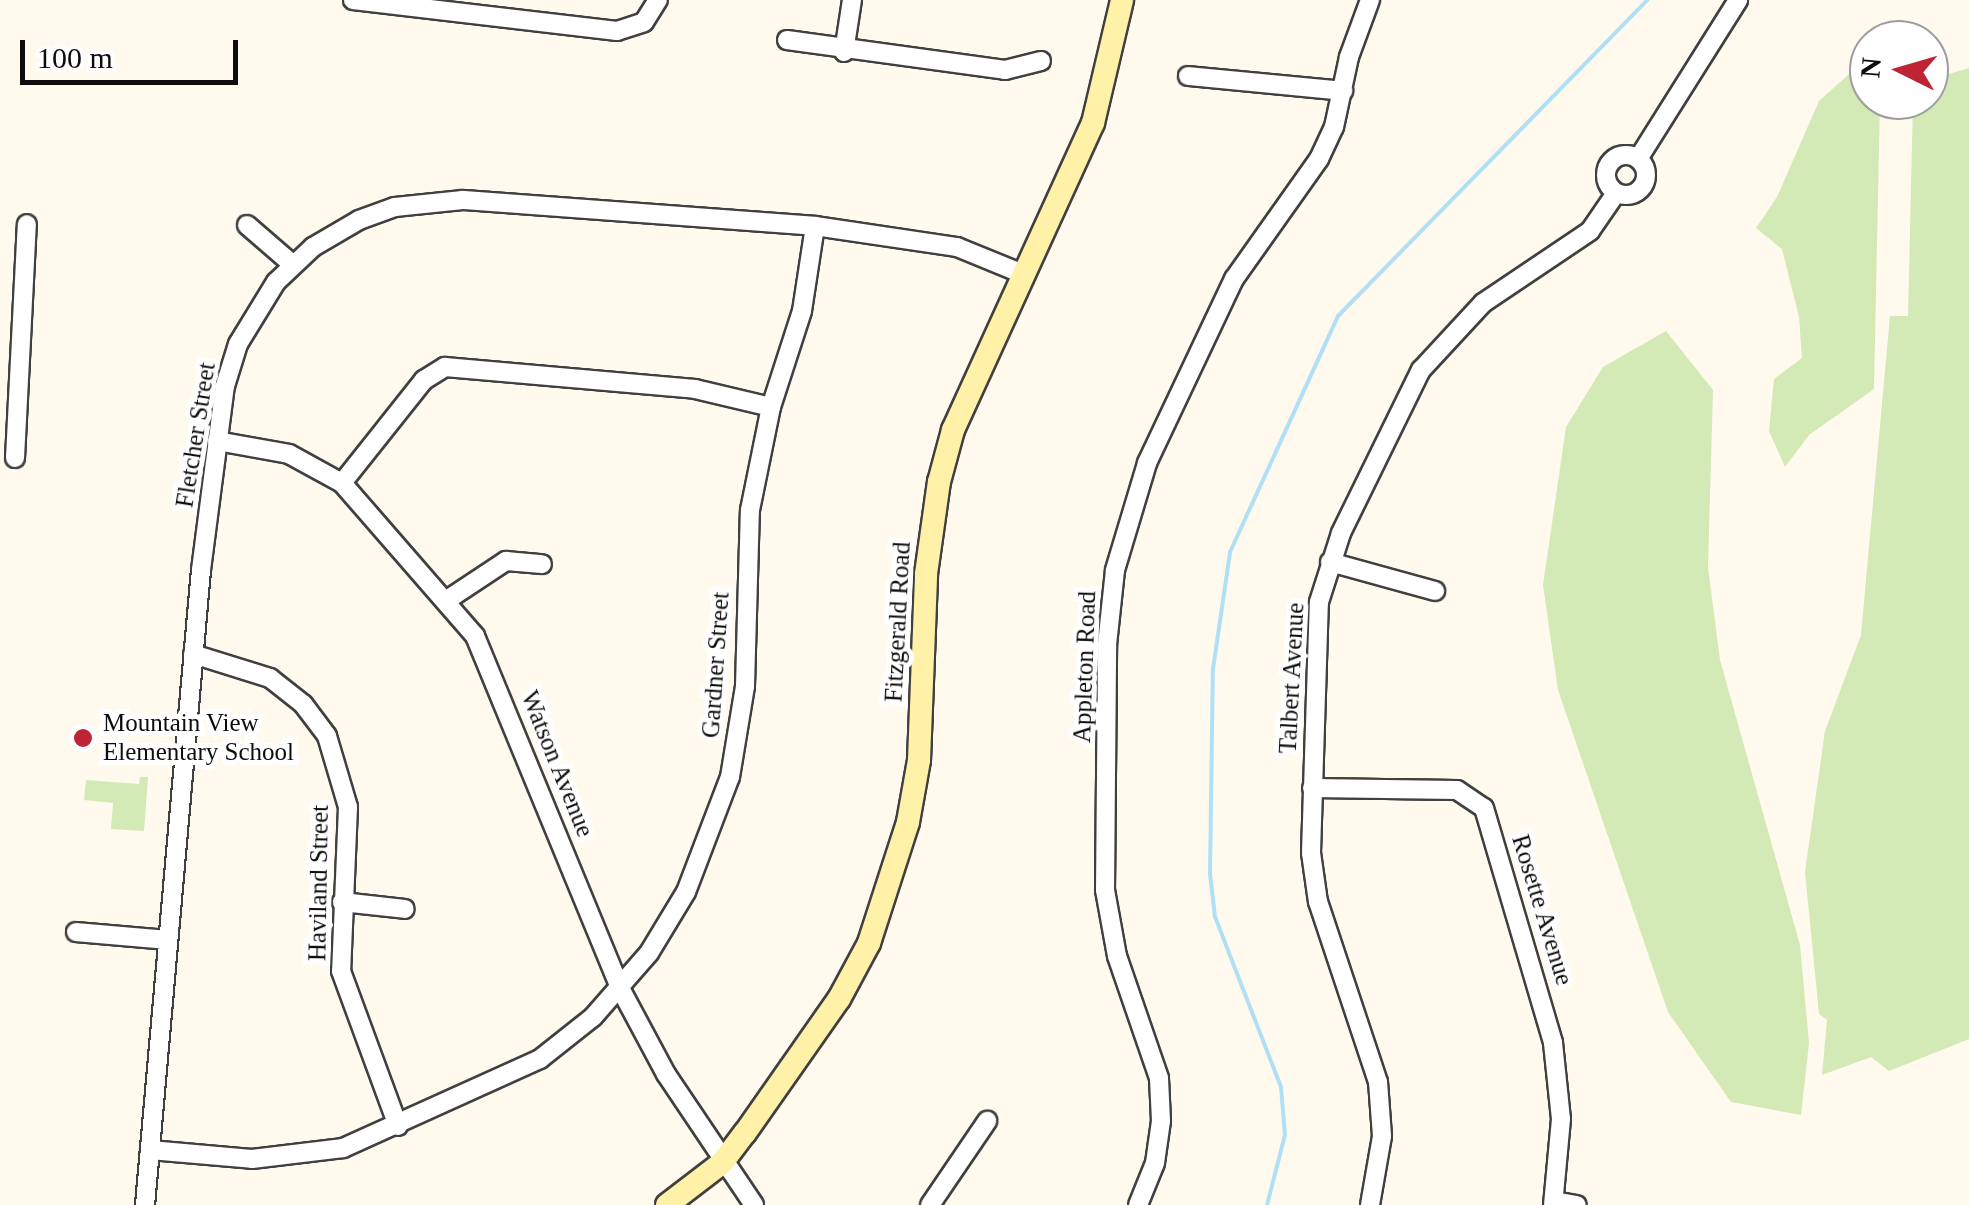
<!DOCTYPE html>
<html>
<head>
<meta charset="utf-8">
<style>
  body { margin:0 }
  #map { position:relative; width:1969px; height:1205px; overflow:hidden; background:#fffaed; font-family:Georgia,serif }
  div>[style] { position:absolute }
  [style*='--x'] { left:calc(var(--x)*1px); top:calc(var(--y)*1px); width:calc(var(--w)*1px); rotate:calc(var(--a)*1deg) }
  .green>* { inset:0; background:#d3e9b6 }
  .stream>* { height:4px; margin:-2px; padding:0 2px; transform-origin:2px; border-radius:2px; background:#b1e0f6 }
  .roads { filter:drop-shadow(2px 0 #404040) drop-shadow(-2px 0 #404040) drop-shadow(0 2px #404040) drop-shadow(0 -2px #404040) }
  .street>* { height:18px; margin:-9px; padding:0 9px; transform-origin:9px; border-radius:9px; background:#fff }
  .street>.ring { margin:-9px; padding:0; box-sizing:content-box; background:none; border:18px solid #fff; border-radius:50% }
  .secondary>* { height:22px; margin:-11px; padding:0 11px; transform-origin:11px; border-radius:11px; background:#fff1a8 }
  .dots>* { width:28px; height:28px; translate:-50% -50%; box-sizing:border-box; border:5px solid #fff; border-radius:50% }
  span { translate:-50% -50%; white-space:nowrap; text-align:center; line-height:1.15; -webkit-text-stroke:10px #fff; paint-order:stroke }
  .street-label { font-size:25px; color:#0d0d0d }
  .poi-label { font-size:25px; color:#0d0d0d }
  .left { translate:0 -50%; text-align:left }
  .north { position:absolute; left:1849px; top:20px; width:100px; height:100px; box-sizing:border-box; background:#fff; border:2px solid #9e9e9e; border-radius:50%; rotate:275deg; font-size:28px; font-weight:700; line-height:40px; text-align:center; color:#0d0d0d }
  .north::after { content:''; display:block; margin:auto; width:35px; height:45px; background:#be2433; clip-path:polygon(50% 0,100% 100%,50% 72%,0 100%) }
  .scale { position:absolute; left:20px; top:40px; width:218px; height:45px; box-sizing:border-box; border:5px solid #0d0d0d; border-top:0; padding-left:12px; font-size:30px; line-height:35px; white-space:nowrap; color:#0d0d0d; -webkit-text-stroke:8px #fff; paint-order:stroke }
</style>
</head>
<body>
<div id="map">
  <div class="green">
    <i style="clip-path:polygon(1869px 56px,1869px 100px,1880px 100px,1874px 389px,1809px 435px,1785px 467px,1769px 431px,1774px 379px,1802px 358px,1799px 317px,1782px 249px,1756px 228px,1777px 197px,1819px 101px)"></i>
    <i style="clip-path:polygon(1969px 68px,1969px 1039px,1889px 1071px,1871px 1057px,1822px 1075px,1827px 1020px,1819px 1014px,1805px 872px,1825px 731px,1861px 635px,1890px 316px,1908px 316px,1913px 100px,1929px 100px,1929px 80px)"></i>
    <i style="clip-path:polygon(1666px 331px,1713px 390px,1708px 567px,1720px 660px,1800px 945px,1809px 1043px,1801px 1115px,1731px 1102px,1668px 1012px,1558px 690px,1543px 585px,1566px 427px,1603px 367px)"></i>
    <i style="clip-path:polygon(140px 777px,148px 777px,144px 831px,111px 829px,113px 803px,84px 800px,86px 780px,139px 784px)"></i>
  </div>
  <div class="stream">
    <i style="--x:1267;--y:1205;--w:72;--a:-75.6"></i>
    <i style="--x:1285;--y:1135;--w:48;--a:-94.8"></i>
    <i style="--x:1281;--y:1087;--w:182;--a:-111.2"></i>
    <i style="--x:1215;--y:917;--w:43;--a:-96.6"></i>
    <i style="--x:1210;--y:874;--w:205;--a:-89.2"></i>
    <i style="--x:1213;--y:669;--w:118;--a:-81.7"></i>
    <i style="--x:1230;--y:552;--w:260;--a:-65.4"></i>
    <i style="--x:1338;--y:316;--w:442;--a:-45.6"></i>
  </div>
  <div class="roads">
    <div class="street">
      <i style="--x:353;--y:0;--w:266;--a:6.7"></i>
      <i style="--x:617;--y:31;--w:28;--a:-18"></i>
      <i style="--x:644;--y:22;--w:26;--a:-58"></i>
      <i style="--x:787;--y:40;--w:220;--a:7.8"></i>
      <i style="--x:1005;--y:70;--w:37;--a:-14"></i>
      <i style="--x:844;--y:52;--w:53;--a:-81.3"></i>
      <i style="--x:1188;--y:76;--w:156;--a:5.5"></i>
      <i class="ring" style="left:1606px;top:155px;width:22px;height:22px"></i>
      <i style="--x:1638;--y:159;--w:188;--a:-57.8"></i>
      <i style="--x:247;--y:225;--w:60;--a:40.9"></i>
      <i style="--x:217;--y:441;--w:73;--a:10.2"></i>
      <i style="--x:289;--y:454;--w:60;--a:28.7"></i>
      <i style="--x:342;--y:483;--w:203;--a:49"></i>
      <i style="--x:475;--y:636;--w:383;--a:67.6"></i>
      <i style="--x:621;--y:990;--w:95;--a:61.8"></i>
      <i style="--x:666;--y:1074;--w:158;--a:56.1"></i>
      <i style="--x:15;--y:458;--w:234;--a:-87.1"></i>
      <i style="--x:342;--y:483;--w:132;--a:-51.5"></i>
      <i style="--x:424;--y:380;--w:25;--a:-32"></i>
      <i style="--x:445;--y:367;--w:251;--a:5"></i>
      <i style="--x:695;--y:389;--w:78;--a:13.3"></i>
      <i style="--x:1330;--y:562;--w:109;--a:15.4"></i>
      <i style="--x:447;--y:600;--w:71;--a:-33.5"></i>
      <i style="--x:506;--y:561;--w:36;--a:5"></i>
      <i style="--x:193;--y:654;--w:81;--a:17.3"></i>
      <i style="--x:270;--y:678;--w:42;--a:38.2"></i>
      <i style="--x:303;--y:704;--w:40;--a:53"></i>
      <i style="--x:327;--y:736;--w:74;--a:73.5"></i>
      <i style="--x:348;--y:807;--w:164;--a:92.4"></i>
      <i style="--x:341;--y:971;--w:165;--a:69.8"></i>
      <i style="--x:1312;--y:788;--w:145;--a:0.8"></i>
      <i style="--x:1457;--y:790;--w:32;--a:34"></i>
      <i style="--x:1484;--y:808;--w:245;--a:73.6"></i>
      <i style="--x:1553;--y:1043;--w:76;--a:84"></i>
      <i style="--x:1561;--y:1119;--w:86;--a:95.3"></i>
      <i style="--x:342;--y:902;--w:63;--a:6.3"></i>
      <i style="--x:76;--y:932;--w:92;--a:5"></i>
      <i style="--x:150;--y:1150;--w:102;--a:5"></i>
      <i style="--x:252;--y:1159;--w:92;--a:-6.9"></i>
      <i style="--x:343;--y:1148;--w:216;--a:-24.3"></i>
      <i style="--x:540;--y:1059;--w:68;--a:-38.4"></i>
      <i style="--x:593;--y:1017;--w:85;--a:-48.8"></i>
      <i style="--x:649;--y:953;--w:71;--a:-58.8"></i>
      <i style="--x:686;--y:892;--w:123;--a:-69.1"></i>
      <i style="--x:730;--y:777;--w:92;--a:-80.6"></i>
      <i style="--x:745;--y:686;--w:176;--a:-88.4"></i>
      <i style="--x:750;--y:510;--w:105;--a:-78.5"></i>
      <i style="--x:771;--y:407;--w:101;--a:-72.1"></i>
      <i style="--x:802;--y:311;--w:86;--a:-81.3"></i>
      <i style="--x:1554;--y:1201;--w:23;--a:10"></i>
      <i style="--x:145;--y:1205;--w:637;--a:-84.96"></i>
      <i style="--x:201;--y:570;--w:186;--a:-82.6"></i>
      <i style="--x:225;--y:386;--w:44;--a:-72.8"></i>
      <i style="--x:238;--y:344;--w:73;--a:-58.5"></i>
      <i style="--x:276;--y:282;--w:51;--a:-43.4"></i>
      <i style="--x:313;--y:247;--w:53;--a:-30.4"></i>
      <i style="--x:359;--y:220;--w:38;--a:-20"></i>
      <i style="--x:395;--y:207;--w:68;--a:-5.9"></i>
      <i style="--x:463;--y:200;--w:353;--a:4.2"></i>
      <i style="--x:815;--y:226;--w:144;--a:8.4"></i>
      <i style="--x:957;--y:247;--w:71;--a:22.2"></i>
      <i style="--x:930;--y:1205;--w:102;--a:-55.8"></i>
      <i style="--x:1138;--y:1205;--w:45;--a:-68"></i>
      <i style="--x:1155;--y:1163;--w:42;--a:-81.9"></i>
      <i style="--x:1161;--y:1121;--w:43;--a:-92.7"></i>
      <i style="--x:1159;--y:1078;--w:129;--a:-109"></i>
      <i style="--x:1117;--y:956;--w:67;--a:-100.3"></i>
      <i style="--x:1105;--y:890;--w:245;--a:-89.5"></i>
      <i style="--x:1107;--y:645;--w:75;--a:-83.9"></i>
      <i style="--x:1115;--y:570;--w:112;--a:-73.3"></i>
      <i style="--x:1147;--y:463;--w:204;--a:-64.7"></i>
      <i style="--x:1234;--y:279;--w:147;--a:-54.7"></i>
      <i style="--x:1319;--y:159;--w:35;--a:-65"></i>
      <i style="--x:1334;--y:127;--w:72;--a:-77.9"></i>
      <i style="--x:1349;--y:57;--w:61;--a:-69.8"></i>
      <i style="--x:1370;--y:1205;--w:70;--a:-80.1"></i>
      <i style="--x:1382;--y:1136;--w:54;--a:-94.2"></i>
      <i style="--x:1378;--y:1082;--w:190;--a:-108.4"></i>
      <i style="--x:1318;--y:902;--w:49;--a:-98.1"></i>
      <i style="--x:1311;--y:853;--w:251;--a:-88.2"></i>
      <i style="--x:1319;--y:602;--w:72;--a:-72.3"></i>
      <i style="--x:1341;--y:533;--w:182;--a:-63.9"></i>
      <i style="--x:1421;--y:370;--w:91;--a:-47.2"></i>
      <i style="--x:1483;--y:303;--w:129;--a:-33.9"></i>
      <i style="--x:1590;--y:231;--w:46;--a:-55.6"></i>
    </div>
    <div class="secondary">
      <i style="--x:667;--y:1205;--w:69;--a:-37.4"></i>
      <i style="--x:722;--y:1163;--w:38;--a:-53"></i>
      <i style="--x:745;--y:1133;--w:164;--a:-55"></i>
      <i style="--x:839;--y:999;--w:64;--a:-61.8"></i>
      <i style="--x:869;--y:943;--w:127;--a:-72.1"></i>
      <i style="--x:908;--y:822;--w:63;--a:-79.9"></i>
      <i style="--x:919;--y:760;--w:186;--a:-87.8"></i>
      <i style="--x:926;--y:574;--w:93;--a:-82"></i>
      <i style="--x:939;--y:482;--w:54;--a:-74.9"></i>
      <i style="--x:953;--y:430;--w:337;--a:-65.5"></i>
      <i style="--x:1093;--y:123;--w:126;--a:-76.7"></i>
    </div>
  </div>
  <div class="dots">
    <i style="left:83px;top:738px;background:#be2433"></i>
  </div>
  <div class="street-label">
    <span style="left:196px;top:435px;rotate:-81deg">Fletcher Street</span>
    <span style="left:898px;top:622px;rotate:-87deg">Fitzgerald Road</span>
    <span style="left:716px;top:665px;rotate:-86deg">Gardner Street</span>
    <span style="left:1085px;top:667px;rotate:-88deg">Appleton Road</span>
    <span style="left:1292px;top:678px;rotate:-87deg">Talbert Avenue</span>
    <span style="left:557px;top:764px;rotate:68deg">Watson Avenue</span>
    <span style="left:319px;top:883px;rotate:-89deg">Haviland Street</span>
    <span style="left:1542px;top:910px;rotate:73deg">Rosette Avenue</span>
  </div>
  <div class="poi-label">
    <span class="left" style="left:103px;top:738px">Mountain View<br>Elementary School</span>
  </div>
  <div class="north">N</div>
  <div class="scale">100 m</div>
</div>
</body>
</html>
